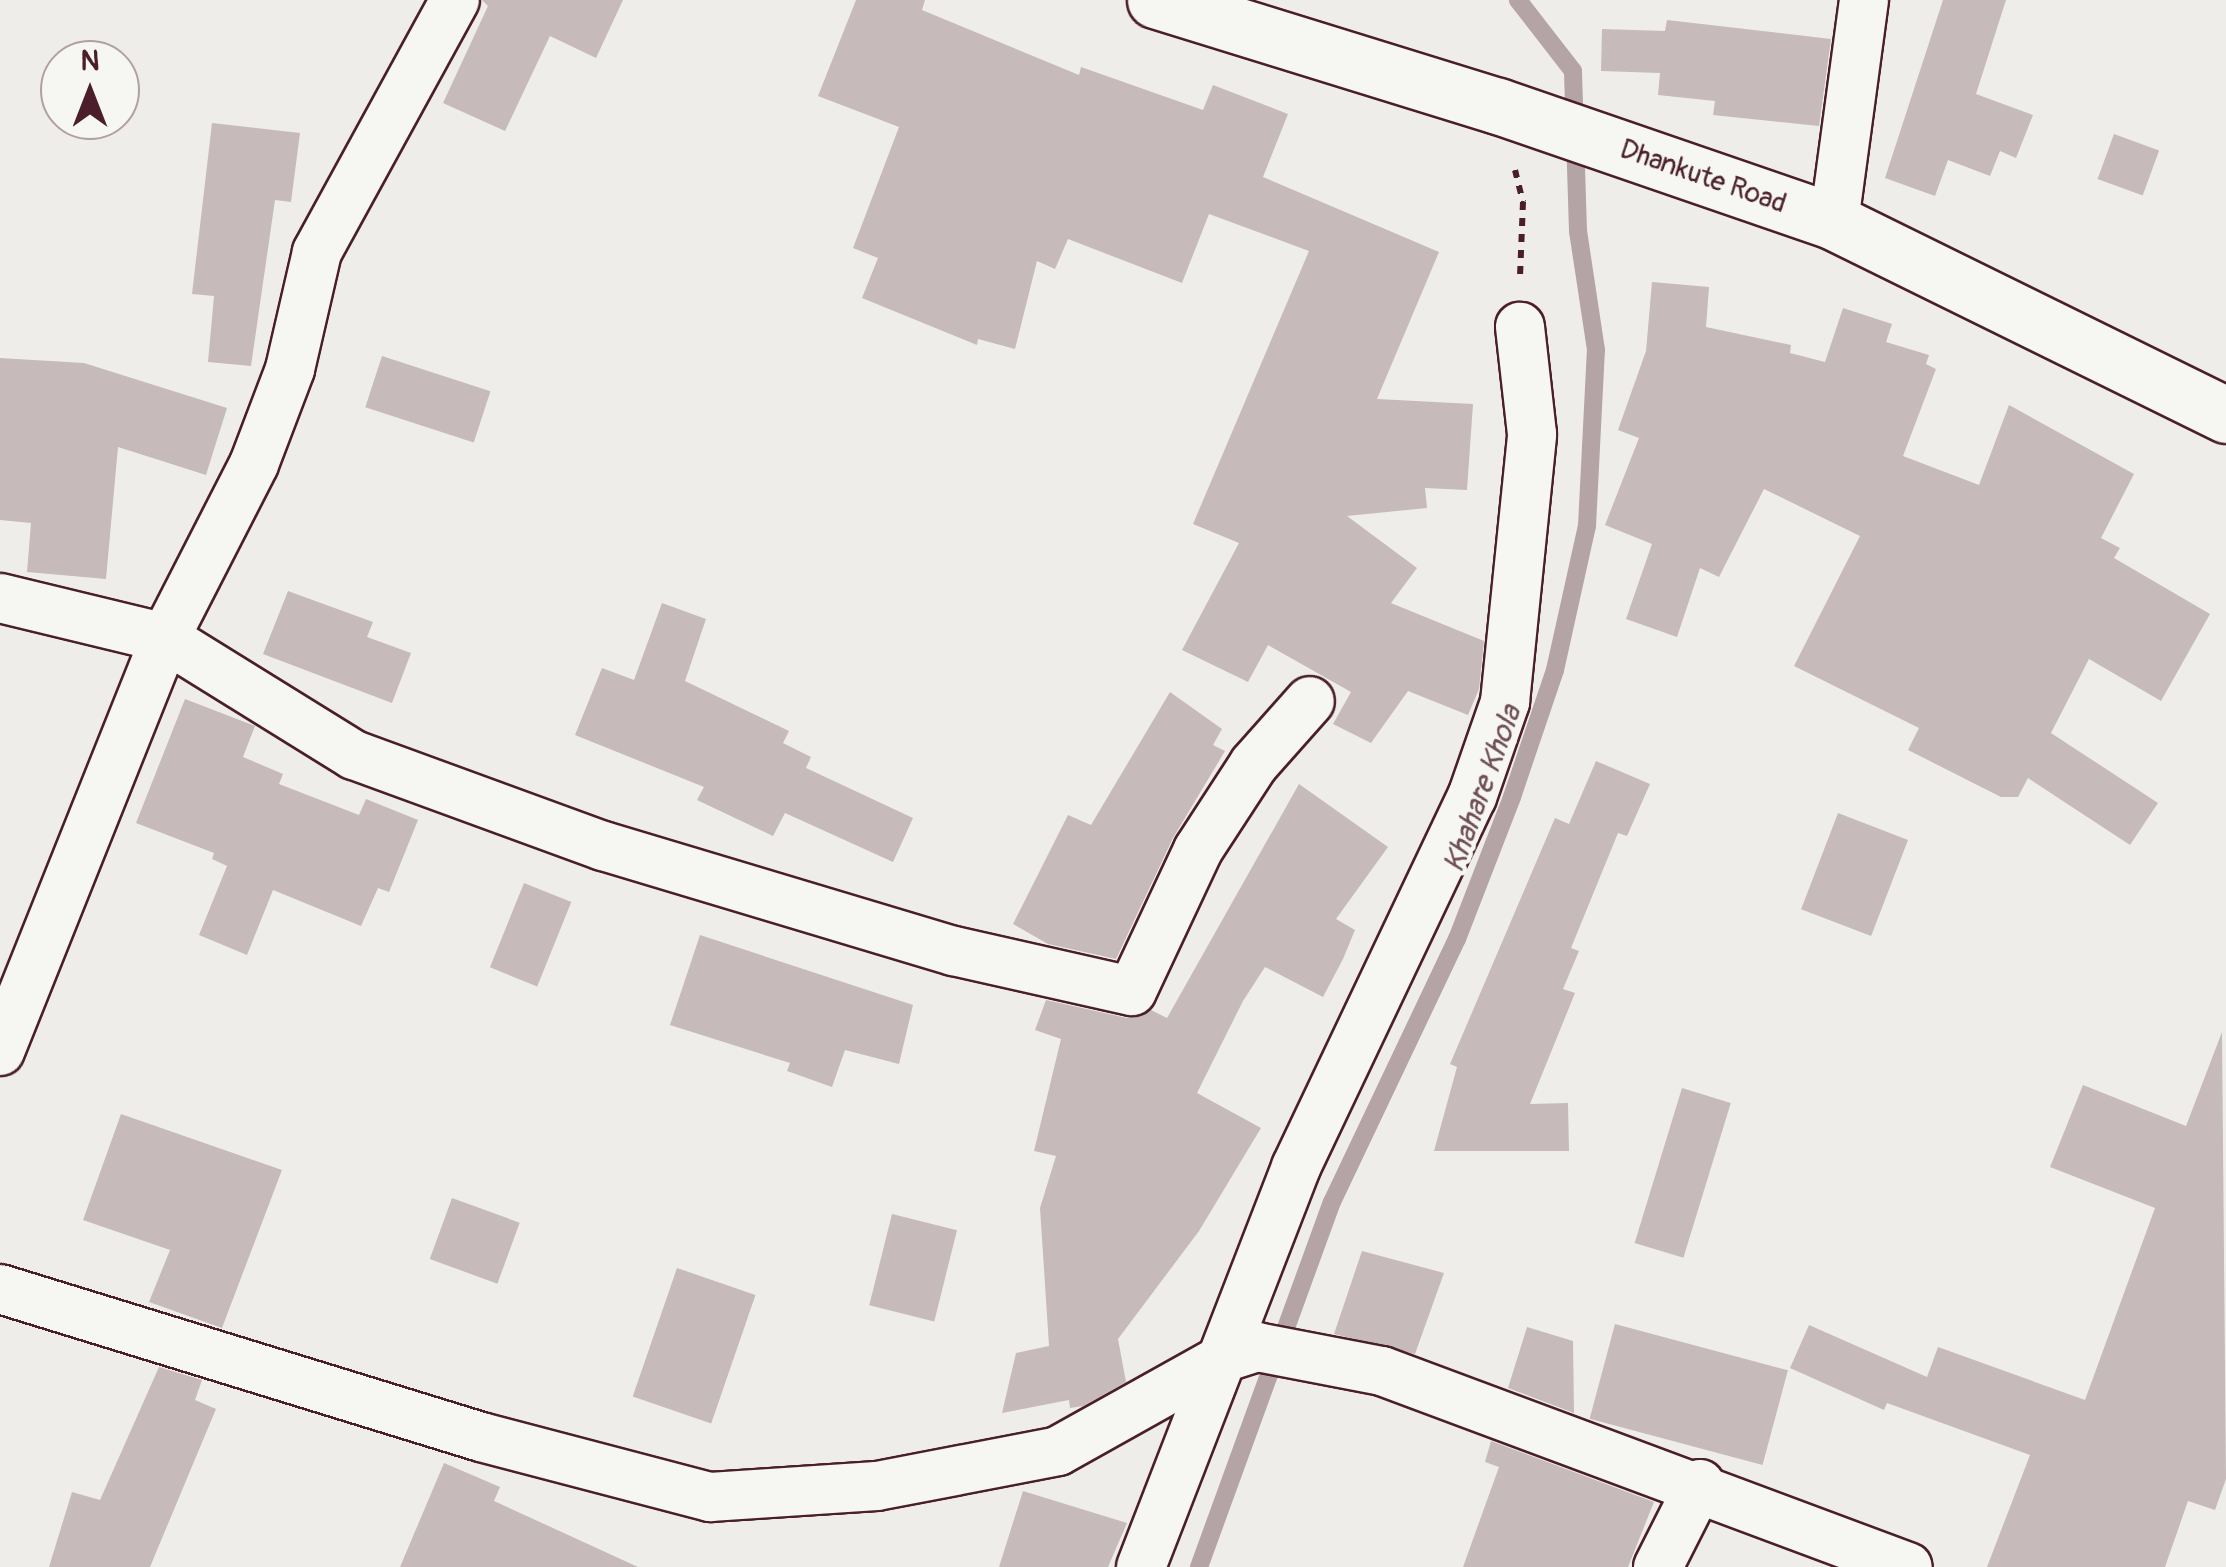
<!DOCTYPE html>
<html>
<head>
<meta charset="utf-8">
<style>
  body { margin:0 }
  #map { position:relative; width:2226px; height:1567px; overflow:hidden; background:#efedea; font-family:Pangolin,sans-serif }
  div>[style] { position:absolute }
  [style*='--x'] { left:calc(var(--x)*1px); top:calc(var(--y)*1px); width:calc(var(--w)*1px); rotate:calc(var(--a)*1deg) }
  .stream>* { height:18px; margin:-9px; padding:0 9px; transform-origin:9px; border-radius:9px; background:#b4a4a5 }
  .building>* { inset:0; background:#c6babb; transform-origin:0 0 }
  .path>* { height:6px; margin-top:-3px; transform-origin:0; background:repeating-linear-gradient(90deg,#4a1f2b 0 8px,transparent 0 16px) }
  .roads { filter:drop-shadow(2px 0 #4a1f2b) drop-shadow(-2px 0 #4a1f2b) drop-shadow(0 2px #4a1f2b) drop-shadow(0 -2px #4a1f2b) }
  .minor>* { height:48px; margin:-24px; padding:0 24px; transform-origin:24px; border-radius:24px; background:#f6f6f2 }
  .primary>* { height:55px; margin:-27.5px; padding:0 27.5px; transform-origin:27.5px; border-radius:27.5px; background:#f6f6f2 }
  span { translate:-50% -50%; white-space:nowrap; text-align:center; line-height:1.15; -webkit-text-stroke:9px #f6f6f2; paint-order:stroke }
  .street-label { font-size:28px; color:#4a1f2b }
  .water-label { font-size:30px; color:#6f4e56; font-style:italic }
  .north { position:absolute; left:40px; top:40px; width:100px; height:100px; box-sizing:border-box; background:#f6f6f2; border:2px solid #b1a0a2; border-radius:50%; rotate:0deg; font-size:28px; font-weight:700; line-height:40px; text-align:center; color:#4a1f2b }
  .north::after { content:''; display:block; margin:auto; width:35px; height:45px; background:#4a1f2b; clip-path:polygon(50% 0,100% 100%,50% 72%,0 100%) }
</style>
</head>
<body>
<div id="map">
  <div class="stream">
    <i style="--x:1199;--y:1567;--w:388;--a:-70"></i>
    <i style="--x:1332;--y:1202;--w:291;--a:-64.6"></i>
    <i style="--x:1457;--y:939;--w:152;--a:-68.8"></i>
    <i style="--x:1512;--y:797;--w:134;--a:-71.3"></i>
    <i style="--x:1555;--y:670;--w:148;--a:-77.5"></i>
    <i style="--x:1587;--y:526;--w:176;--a:-87.1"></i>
    <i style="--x:1596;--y:350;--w:120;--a:-98.6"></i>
    <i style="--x:1578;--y:231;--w:160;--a:-91.8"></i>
    <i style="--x:1573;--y:71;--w:90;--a:-127.8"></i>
  </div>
  <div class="building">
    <i style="clip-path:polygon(482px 0,623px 0,596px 58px,550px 36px,505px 131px,443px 103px,488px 6px)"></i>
    <i style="clip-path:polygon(856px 0,925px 0,922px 10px,1079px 75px,1081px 67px,1203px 110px,1213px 85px,1288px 114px,1263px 177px,1439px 252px,1377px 399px,1473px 404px,1467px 490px,1425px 488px,1427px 508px,1347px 516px,1417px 568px,1391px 603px,1484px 641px,1479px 689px,1468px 715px,1408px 691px,1371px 743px,1333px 724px,1351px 692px,1268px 645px,1248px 682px,1182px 650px,1239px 543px,1193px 524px,1309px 251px,1209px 214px,1182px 283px,1068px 239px,1055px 269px,1037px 261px,1015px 349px,978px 339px,977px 345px,862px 298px,878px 258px,853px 248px,899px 127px,818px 96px)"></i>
    <i style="clip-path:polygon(1943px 0,2006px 0,1976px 94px,2033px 115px,2016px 158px,2000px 151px,1990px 176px,1948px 160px,1935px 196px,1885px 178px)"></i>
    <i style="clip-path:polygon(1667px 20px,1831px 39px,1819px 126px,1713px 115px,1715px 101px,1658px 95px,1660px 73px,1601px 71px,1602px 29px,1665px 31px)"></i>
    <i style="clip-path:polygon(212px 123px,300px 133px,291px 202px,275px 200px,251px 366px,208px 362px,214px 296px,192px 294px)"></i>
    <i style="left:2114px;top:134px;width:48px;height:48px;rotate:20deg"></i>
    <i style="clip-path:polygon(1652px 282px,1709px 287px,1706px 327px,1791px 345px,1790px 353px,1825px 362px,1843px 308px,1892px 324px,1886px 342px,1929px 355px,1926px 364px,1936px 369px,1903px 456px,1979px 485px,2009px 405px,2134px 474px,2101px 538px,2120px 548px,2114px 558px,2210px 614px,2161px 701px,2089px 659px,2051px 733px,2158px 803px,2130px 845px,2028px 778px,2018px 797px,2001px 797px,1908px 750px,1919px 728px,1794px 666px,1860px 536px,1764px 489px,1719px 577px,1700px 568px,1677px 637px,1626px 619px,1652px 544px,1605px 525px,1639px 438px,1618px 430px,1646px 351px)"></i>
    <i style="left:382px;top:356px;width:114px;height:54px;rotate:18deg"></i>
    <i style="clip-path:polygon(0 358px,84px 363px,227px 408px,206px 475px,118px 447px,106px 579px,27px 572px,31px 523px,0 520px)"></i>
    <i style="clip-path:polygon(288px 591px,373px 622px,367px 637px,411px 653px,392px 703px,263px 654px)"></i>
    <i style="clip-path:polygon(662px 603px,706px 619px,685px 681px,789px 731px,783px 743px,811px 757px,806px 768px,913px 818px,893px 862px,785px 813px,773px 836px,697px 800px,704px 787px,575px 735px,602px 668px,634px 680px)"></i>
    <i style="clip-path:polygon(1170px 692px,1222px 729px,1213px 745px,1225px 751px,1173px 838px,1116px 959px,1048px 944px,1013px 924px,1068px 815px,1091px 825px)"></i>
    <i style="clip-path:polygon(185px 699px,255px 726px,243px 757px,283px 774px,279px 784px,359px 815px,366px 799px,418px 820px,389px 892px,378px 888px,361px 926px,273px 890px,247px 955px,199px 935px,227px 866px,212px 859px,214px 853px,136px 823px)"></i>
    <i style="clip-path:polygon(1596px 761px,1650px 784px,1627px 836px,1618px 833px,1571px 948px,1579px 951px,1563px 989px,1575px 993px,1530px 1104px,1568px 1103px,1569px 1151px,1434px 1151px,1457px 1067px,1450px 1064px,1555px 818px,1569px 824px)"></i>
    <i style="clip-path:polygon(1299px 784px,1388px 847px,1336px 919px,1355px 930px,1343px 959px,1323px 997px,1265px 967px,1243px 1001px,1197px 1093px,1261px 1128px,1199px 1231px,1118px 1339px,1126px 1382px,1083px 1406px,1070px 1408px,1069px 1400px,1002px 1413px,1016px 1353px,1049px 1346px,1040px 1208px,1056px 1156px,1034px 1151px,1061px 1039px,1035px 1030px,1046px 1000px,1127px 1018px,1151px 1010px,1167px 1018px)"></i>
    <i style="left:1838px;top:813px;width:75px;height:103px;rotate:21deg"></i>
    <i style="left:524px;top:883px;width:51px;height:91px;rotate:22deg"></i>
    <i style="clip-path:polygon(700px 935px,913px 1005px,899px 1064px,845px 1050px,832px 1087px,787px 1071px,790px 1063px,670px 1025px)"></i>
    <i style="clip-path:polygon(2222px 1032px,2226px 1479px,2215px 1510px,2188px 1501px,2165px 1567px,1987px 1567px,2030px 1455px,1887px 1403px,1884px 1410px,1790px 1368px,1809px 1325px,1927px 1377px,1938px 1347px,2085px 1400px,2155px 1208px,2050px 1167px,2083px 1085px,2186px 1126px)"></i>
    <i style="left:1682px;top:1088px;width:51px;height:162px;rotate:17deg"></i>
    <i style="clip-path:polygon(121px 1114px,282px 1170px,222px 1328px,149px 1302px,170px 1250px,83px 1220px)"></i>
    <i style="left:452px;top:1198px;width:72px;height:65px;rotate:20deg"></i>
    <i style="left:892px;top:1214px;width:67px;height:94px;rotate:14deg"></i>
    <i style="clip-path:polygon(1362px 1251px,1444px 1273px,1415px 1354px,1334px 1334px)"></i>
    <i style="left:677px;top:1268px;width:83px;height:136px;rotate:19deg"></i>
    <i style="left:1615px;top:1324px;width:179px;height:98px;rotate:15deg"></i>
    <i style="clip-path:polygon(1527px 1327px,1573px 1341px,1574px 1413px,1508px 1388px)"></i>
    <i style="clip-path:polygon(159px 1367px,202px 1380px,195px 1400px,216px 1409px,150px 1567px,49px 1567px,72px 1492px,100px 1500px)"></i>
    <i style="clip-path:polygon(1491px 1441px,1654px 1502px,1628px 1567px,1463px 1567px,1499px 1467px,1485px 1462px)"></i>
    <i style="clip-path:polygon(444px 1463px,500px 1487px,494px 1501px,638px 1567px,400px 1567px)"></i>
    <i style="clip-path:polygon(1023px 1491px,1127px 1523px,1108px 1567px,999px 1567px)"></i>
  </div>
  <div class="path">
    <i style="--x:1515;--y:170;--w:33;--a:76"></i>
    <i style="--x:1523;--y:202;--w:75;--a:92.3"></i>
  </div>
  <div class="roads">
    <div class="minor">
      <i style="--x:1834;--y:222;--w:224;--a:-82.3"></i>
      <i style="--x:0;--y:598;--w:170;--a:13.6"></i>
      <i style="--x:165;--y:638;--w:222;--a:31.8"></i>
      <i style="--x:354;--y:755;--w:265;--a:20.1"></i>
      <i style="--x:603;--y:846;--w:366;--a:16.7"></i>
      <i style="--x:954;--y:951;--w:182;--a:12.7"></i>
      <i style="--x:1132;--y:991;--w:156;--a:-64.9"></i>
      <i style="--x:1198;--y:850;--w:103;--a:-56.9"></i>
      <i style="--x:1254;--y:764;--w:84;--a:-48.4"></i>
      <i style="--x:0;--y:1051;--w:445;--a:-68.2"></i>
      <i style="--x:165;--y:638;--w:195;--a:-62.9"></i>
      <i style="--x:254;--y:464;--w:102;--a:-69.2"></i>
      <i style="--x:290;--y:369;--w:120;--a:-77"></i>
      <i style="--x:317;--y:252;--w:287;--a:-61.3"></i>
      <i style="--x:0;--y:1289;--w:503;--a:17.1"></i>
      <i style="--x:481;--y:1437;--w:237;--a:14.7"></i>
      <i style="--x:710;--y:1497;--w:167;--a:-3.8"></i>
      <i style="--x:877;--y:1486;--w:184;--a:-10.9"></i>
      <i style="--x:1058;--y:1451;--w:193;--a:-29.2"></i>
      <i style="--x:1226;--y:1357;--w:33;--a:-18"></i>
      <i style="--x:1257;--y:1347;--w:127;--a:10.9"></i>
      <i style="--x:1382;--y:1371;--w:561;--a:20.44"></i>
      <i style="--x:1141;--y:1567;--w:429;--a:-68.8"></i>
      <i style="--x:1296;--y:1167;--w:410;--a:-64.6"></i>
      <i style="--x:1472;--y:797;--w:101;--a:-70.8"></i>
      <i style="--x:1505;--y:702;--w:269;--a:-84.2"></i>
      <i style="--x:1532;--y:434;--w:108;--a:-96.4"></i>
      <i style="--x:1658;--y:1567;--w:93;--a:-63.2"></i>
    </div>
    <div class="primary">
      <i style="--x:1155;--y:0;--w:359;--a:17.2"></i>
      <i style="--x:1498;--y:106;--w:355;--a:19"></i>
      <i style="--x:1834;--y:222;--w:437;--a:26.2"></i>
    </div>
  </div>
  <div class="street-label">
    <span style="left:1703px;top:177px;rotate:19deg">Dhankute Road</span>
  </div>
  <div class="water-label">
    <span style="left:1483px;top:789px;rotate:-70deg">Khahare Khola</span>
  </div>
  <div class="north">N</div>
</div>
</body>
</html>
